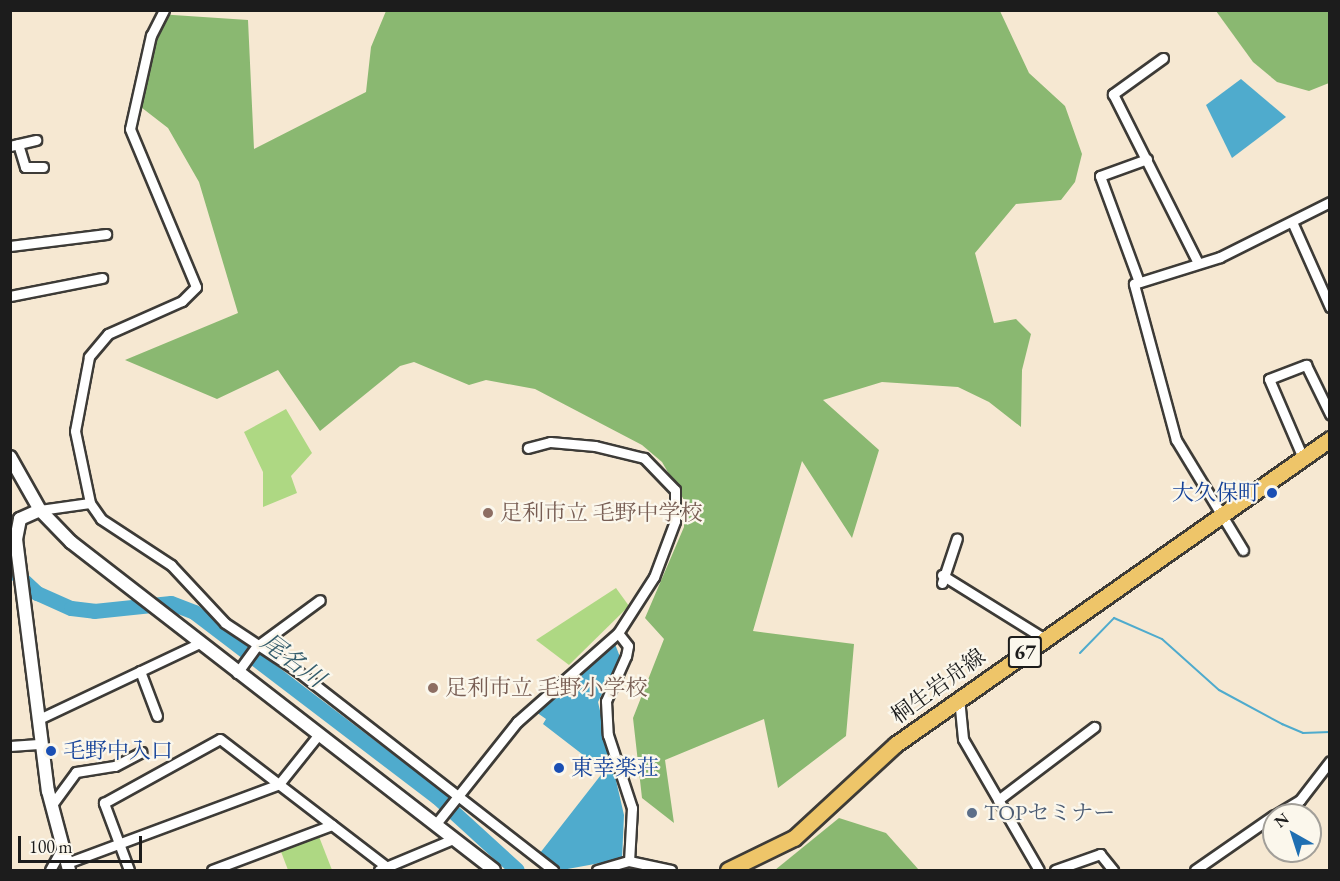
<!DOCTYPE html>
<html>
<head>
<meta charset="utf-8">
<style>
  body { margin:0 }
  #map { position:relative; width:1340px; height:881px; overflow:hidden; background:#f6e8d2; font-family:"EB Garamond","Noto Serif JP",serif }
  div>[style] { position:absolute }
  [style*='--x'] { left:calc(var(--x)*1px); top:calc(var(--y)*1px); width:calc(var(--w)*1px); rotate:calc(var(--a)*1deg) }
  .green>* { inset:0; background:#aed883 }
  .forest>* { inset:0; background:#8ab871 }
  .water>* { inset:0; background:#4fabcd }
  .stream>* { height:2px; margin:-1px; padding:0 1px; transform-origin:1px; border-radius:1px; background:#4fabcd }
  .river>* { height:15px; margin:-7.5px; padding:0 7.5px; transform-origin:7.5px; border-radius:7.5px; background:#4fabcd }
  .roads { filter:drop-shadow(2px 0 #3d3b37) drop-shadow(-2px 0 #3d3b37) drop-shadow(0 2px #3d3b37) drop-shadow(0 -2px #3d3b37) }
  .minor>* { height:9px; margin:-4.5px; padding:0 4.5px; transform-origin:4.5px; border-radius:4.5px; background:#fff }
  .tertiary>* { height:12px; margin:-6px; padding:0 6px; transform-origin:6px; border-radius:6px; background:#fff }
  .primary>* { height:15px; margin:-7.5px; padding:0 7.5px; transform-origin:7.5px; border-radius:7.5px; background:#eec569 }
  .dots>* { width:16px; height:16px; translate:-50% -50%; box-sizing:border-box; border:3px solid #fbf7ec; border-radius:50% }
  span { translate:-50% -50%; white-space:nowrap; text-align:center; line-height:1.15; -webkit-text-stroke:4.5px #fbf7ec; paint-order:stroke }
  .shield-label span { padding:2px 4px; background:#fbf7ec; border:2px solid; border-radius:4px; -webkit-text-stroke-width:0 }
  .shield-label { font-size:21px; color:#1c1c1c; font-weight:700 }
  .transit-label { font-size:22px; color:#164399 }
  .right { translate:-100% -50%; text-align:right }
  .left { translate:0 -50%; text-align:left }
  .education-label { font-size:22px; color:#785e54 }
  .street-label { font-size:22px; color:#1c1c1c }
  .service-label { font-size:22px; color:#4e5e75 }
  .water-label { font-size:24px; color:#335c6c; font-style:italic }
  .frame { position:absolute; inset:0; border:12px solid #1c1c1c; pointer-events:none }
  .north { position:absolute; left:1262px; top:803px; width:60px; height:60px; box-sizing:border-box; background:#fbf7ec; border:2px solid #a29f99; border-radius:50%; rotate:321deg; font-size:16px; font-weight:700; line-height:24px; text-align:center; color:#1c1c1c }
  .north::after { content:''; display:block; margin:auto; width:21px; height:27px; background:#1f6fb2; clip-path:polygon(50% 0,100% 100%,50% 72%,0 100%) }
  .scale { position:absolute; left:18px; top:836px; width:124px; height:27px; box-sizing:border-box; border:3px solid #1c1c1c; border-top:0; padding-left:8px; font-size:18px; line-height:21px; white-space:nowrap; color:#1c1c1c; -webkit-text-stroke:4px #fbf7ec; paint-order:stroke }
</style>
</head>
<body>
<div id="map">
  <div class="green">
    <i style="clip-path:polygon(286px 409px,312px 453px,291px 476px,297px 493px,263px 507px,263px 472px,244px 432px)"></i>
    <i style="clip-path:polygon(616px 588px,629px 606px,569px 665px,536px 640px)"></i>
    <i style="clip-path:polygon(318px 834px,332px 870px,288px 870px,280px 849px)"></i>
  </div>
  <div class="forest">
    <i style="clip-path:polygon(386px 11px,1000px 11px,1029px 73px,1065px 106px,1082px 154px,1075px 182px,1061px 200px,1016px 204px,975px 253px,994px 323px,1016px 319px,1031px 334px,1022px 370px,1021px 427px,989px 402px,958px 387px,882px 382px,823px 400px,879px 450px,852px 538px,802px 461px,753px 631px,854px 644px,846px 736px,778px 788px,764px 719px,665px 760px,674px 823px,642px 798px,633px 718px,664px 639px,645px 618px,684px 527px,684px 500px,662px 462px,642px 445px,535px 389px,486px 380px,469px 385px,414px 362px,400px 366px,320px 431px,278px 370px,217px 399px,125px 360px,238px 313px,199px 182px,168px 128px,137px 104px,158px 14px,248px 20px,254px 149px,366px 92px,371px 47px)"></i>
    <i style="clip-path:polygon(1216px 11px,1329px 11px,1329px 83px,1309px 91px,1277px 82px,1253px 62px)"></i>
    <i style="clip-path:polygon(839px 818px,886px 833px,919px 870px,775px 870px)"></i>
  </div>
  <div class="water">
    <i style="clip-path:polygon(1241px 79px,1286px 117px,1232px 158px,1206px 105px)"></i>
    <i style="clip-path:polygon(615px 644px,620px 657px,598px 702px,624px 815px,622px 859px,562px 870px,540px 853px,604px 771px,543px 724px,546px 719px,536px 712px)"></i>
  </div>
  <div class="stream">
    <i style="--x:1080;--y:653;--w:49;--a:-45.8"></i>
    <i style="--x:1114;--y:618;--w:52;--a:23.6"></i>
    <i style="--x:1162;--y:639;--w:76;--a:41.8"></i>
    <i style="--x:1219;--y:690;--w:72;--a:28.4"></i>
    <i style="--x:1282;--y:724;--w:23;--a:23"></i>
    <i style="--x:1303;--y:733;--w:27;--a:-2"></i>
    <i style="--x:628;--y:869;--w:1;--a:90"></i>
  </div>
  <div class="river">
    <i style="--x:10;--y:568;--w:37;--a:43"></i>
    <i style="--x:37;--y:593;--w:37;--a:24"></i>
    <i style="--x:71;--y:608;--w:23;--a:7"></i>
    <i style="--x:94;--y:611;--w:77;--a:-5.9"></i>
    <i style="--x:171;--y:603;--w:25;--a:21"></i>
    <i style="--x:194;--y:612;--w:305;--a:37.3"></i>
    <i style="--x:437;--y:797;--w:108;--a:42.4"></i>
  </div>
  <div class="roads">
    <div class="minor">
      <i style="--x:164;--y:10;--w:28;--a:117"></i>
      <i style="--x:151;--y:35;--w:96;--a:102.6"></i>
      <i style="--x:130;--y:129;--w:171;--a:67.3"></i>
      <i style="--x:196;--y:287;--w:20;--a:135"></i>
      <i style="--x:182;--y:301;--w:81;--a:156"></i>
      <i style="--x:108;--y:334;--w:30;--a:130"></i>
      <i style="--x:89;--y:357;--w:75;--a:100.7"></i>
      <i style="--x:75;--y:431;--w:74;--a:78.2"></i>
      <i style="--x:90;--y:503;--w:19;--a:55"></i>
      <i style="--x:101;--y:519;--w:84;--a:33.3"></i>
      <i style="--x:171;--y:565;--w:79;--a:47"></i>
      <i style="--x:225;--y:623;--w:85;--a:33.5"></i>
      <i style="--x:296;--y:670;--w:326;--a:37.9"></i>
      <i style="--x:1163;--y:58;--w:62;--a:144.2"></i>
      <i style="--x:1113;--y:94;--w:189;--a:63.3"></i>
      <i style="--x:18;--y:144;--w:24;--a:73"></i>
      <i style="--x:25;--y:167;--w:18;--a:0"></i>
      <i style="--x:10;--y:146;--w:27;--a:-13"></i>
      <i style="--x:1293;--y:224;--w:91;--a:66"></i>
      <i style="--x:10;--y:246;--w:97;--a:-7.1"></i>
      <i style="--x:1139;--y:282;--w:113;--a:-110.2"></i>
      <i style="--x:1100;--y:176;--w:50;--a:-19.9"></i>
      <i style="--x:10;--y:296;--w:94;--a:-11.1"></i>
      <i style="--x:1303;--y:458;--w:86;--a:-113.3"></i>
      <i style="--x:1269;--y:379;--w:40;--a:-21"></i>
      <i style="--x:1306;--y:365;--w:55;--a:63.9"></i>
      <i style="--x:40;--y:510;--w:50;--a:-8"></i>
      <i style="--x:1243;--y:550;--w:129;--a:-121.3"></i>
      <i style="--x:1176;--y:440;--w:162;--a:-105.1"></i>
      <i style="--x:1134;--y:284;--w:90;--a:-17.4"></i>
      <i style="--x:1220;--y:257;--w:123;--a:-26.6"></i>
      <i style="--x:942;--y:575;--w:121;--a:31.9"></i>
      <i style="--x:942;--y:583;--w:47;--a:-71.6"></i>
      <i style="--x:618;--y:633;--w:16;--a:52"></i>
      <i style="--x:628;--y:646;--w:10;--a:101"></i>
      <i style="--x:626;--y:656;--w:49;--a:114"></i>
      <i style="--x:606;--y:701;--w:34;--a:87"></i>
      <i style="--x:608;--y:735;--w:77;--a:71.8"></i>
      <i style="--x:632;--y:808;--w:53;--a:93.2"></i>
      <i style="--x:140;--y:671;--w:48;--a:69.3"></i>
      <i style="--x:237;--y:673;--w:32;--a:-54"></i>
      <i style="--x:256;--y:647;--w:79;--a:-36.3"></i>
      <i style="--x:959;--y:698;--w:41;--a:84.4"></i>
      <i style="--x:963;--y:739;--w:151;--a:59.9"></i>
      <i style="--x:39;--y:719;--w:176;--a:-25.3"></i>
      <i style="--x:10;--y:746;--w:32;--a:-4"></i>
      <i style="--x:998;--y:800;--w:121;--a:-37.2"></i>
      <i style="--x:51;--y:806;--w:42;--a:-53.7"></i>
      <i style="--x:76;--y:772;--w:39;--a:-9"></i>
      <i style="--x:115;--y:766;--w:30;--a:-28"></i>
      <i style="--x:1275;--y:815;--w:29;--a:-31"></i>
      <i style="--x:1300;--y:800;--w:49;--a:-52.4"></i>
      <i style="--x:435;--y:825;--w:132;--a:-51.5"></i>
      <i style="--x:517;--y:722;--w:135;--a:-41.4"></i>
      <i style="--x:618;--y:633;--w:67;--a:-57.3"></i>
      <i style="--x:654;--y:577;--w:60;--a:-69.4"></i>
      <i style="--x:675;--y:521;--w:31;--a:-90"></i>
      <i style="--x:675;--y:490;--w:45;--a:-134.1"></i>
      <i style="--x:644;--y:458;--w:50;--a:-166.2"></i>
      <i style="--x:595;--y:446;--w:45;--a:-174.9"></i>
      <i style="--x:550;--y:442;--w:23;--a:165"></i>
      <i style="--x:67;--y:863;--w:226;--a:-20.4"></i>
      <i style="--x:279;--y:784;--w:64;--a:-51.3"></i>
      <i style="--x:50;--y:870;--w:25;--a:-61"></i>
      <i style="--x:129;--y:870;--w:72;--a:-110.5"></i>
      <i style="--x:104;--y:803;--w:132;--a:-28.9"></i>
      <i style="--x:220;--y:739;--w:210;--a:37.5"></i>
      <i style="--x:212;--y:870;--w:128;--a:-20.6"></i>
      <i style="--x:379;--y:870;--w:80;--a:-22.7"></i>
      <i style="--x:597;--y:870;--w:33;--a:-16"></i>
      <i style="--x:629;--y:861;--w:43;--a:12.1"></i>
      <i style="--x:1055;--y:870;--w:48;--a:-19.6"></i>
      <i style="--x:1100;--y:854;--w:21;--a:51"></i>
      <i style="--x:1195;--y:870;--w:96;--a:-34.8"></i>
    </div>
    <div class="tertiary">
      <i style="--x:10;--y:457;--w:61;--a:60.5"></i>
      <i style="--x:40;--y:510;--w:45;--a:45.9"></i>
      <i style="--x:71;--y:542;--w:535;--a:37.79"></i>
      <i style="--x:40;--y:510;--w:22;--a:156"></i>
      <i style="--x:20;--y:519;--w:20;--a:101"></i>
      <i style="--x:16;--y:539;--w:254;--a:82.8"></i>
      <i style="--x:48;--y:791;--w:82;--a:75.1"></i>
    </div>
    <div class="primary">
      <i style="--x:728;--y:870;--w:73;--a:-25.9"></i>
      <i style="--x:794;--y:838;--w:139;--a:-42.7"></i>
      <i style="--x:896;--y:744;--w:530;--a:-35.1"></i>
    </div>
  </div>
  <div class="dots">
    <i style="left:1272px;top:493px;background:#1a4fb4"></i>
    <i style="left:488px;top:513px;background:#8d6e63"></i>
    <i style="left:433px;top:688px;background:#8d6e63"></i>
    <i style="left:51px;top:751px;background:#1a4fb4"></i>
    <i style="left:559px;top:768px;background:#1a4fb4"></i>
    <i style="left:972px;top:813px;background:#5c6f8a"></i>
  </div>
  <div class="shield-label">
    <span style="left:1025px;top:652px">67</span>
  </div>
  <div class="transit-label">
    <span class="right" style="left:1260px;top:493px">大久保町</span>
    <span class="left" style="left:63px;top:751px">毛野中入口</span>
    <span class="left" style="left:571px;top:768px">東幸楽荘</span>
  </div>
  <div class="education-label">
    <span class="left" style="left:500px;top:513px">足利市立 毛野中学校</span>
    <span class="left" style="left:445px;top:688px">足利市立 毛野小学校</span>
  </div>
  <div class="street-label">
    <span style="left:938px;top:686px;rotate:-36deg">桐生岩舟線</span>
  </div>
  <div class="service-label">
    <span class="left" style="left:984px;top:813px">TOPセミナー</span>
  </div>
  <div class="water-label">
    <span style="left:293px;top:660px;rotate:37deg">尾名川</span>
  </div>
  <div class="frame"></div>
  <div class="north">N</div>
  <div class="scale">100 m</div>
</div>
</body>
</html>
